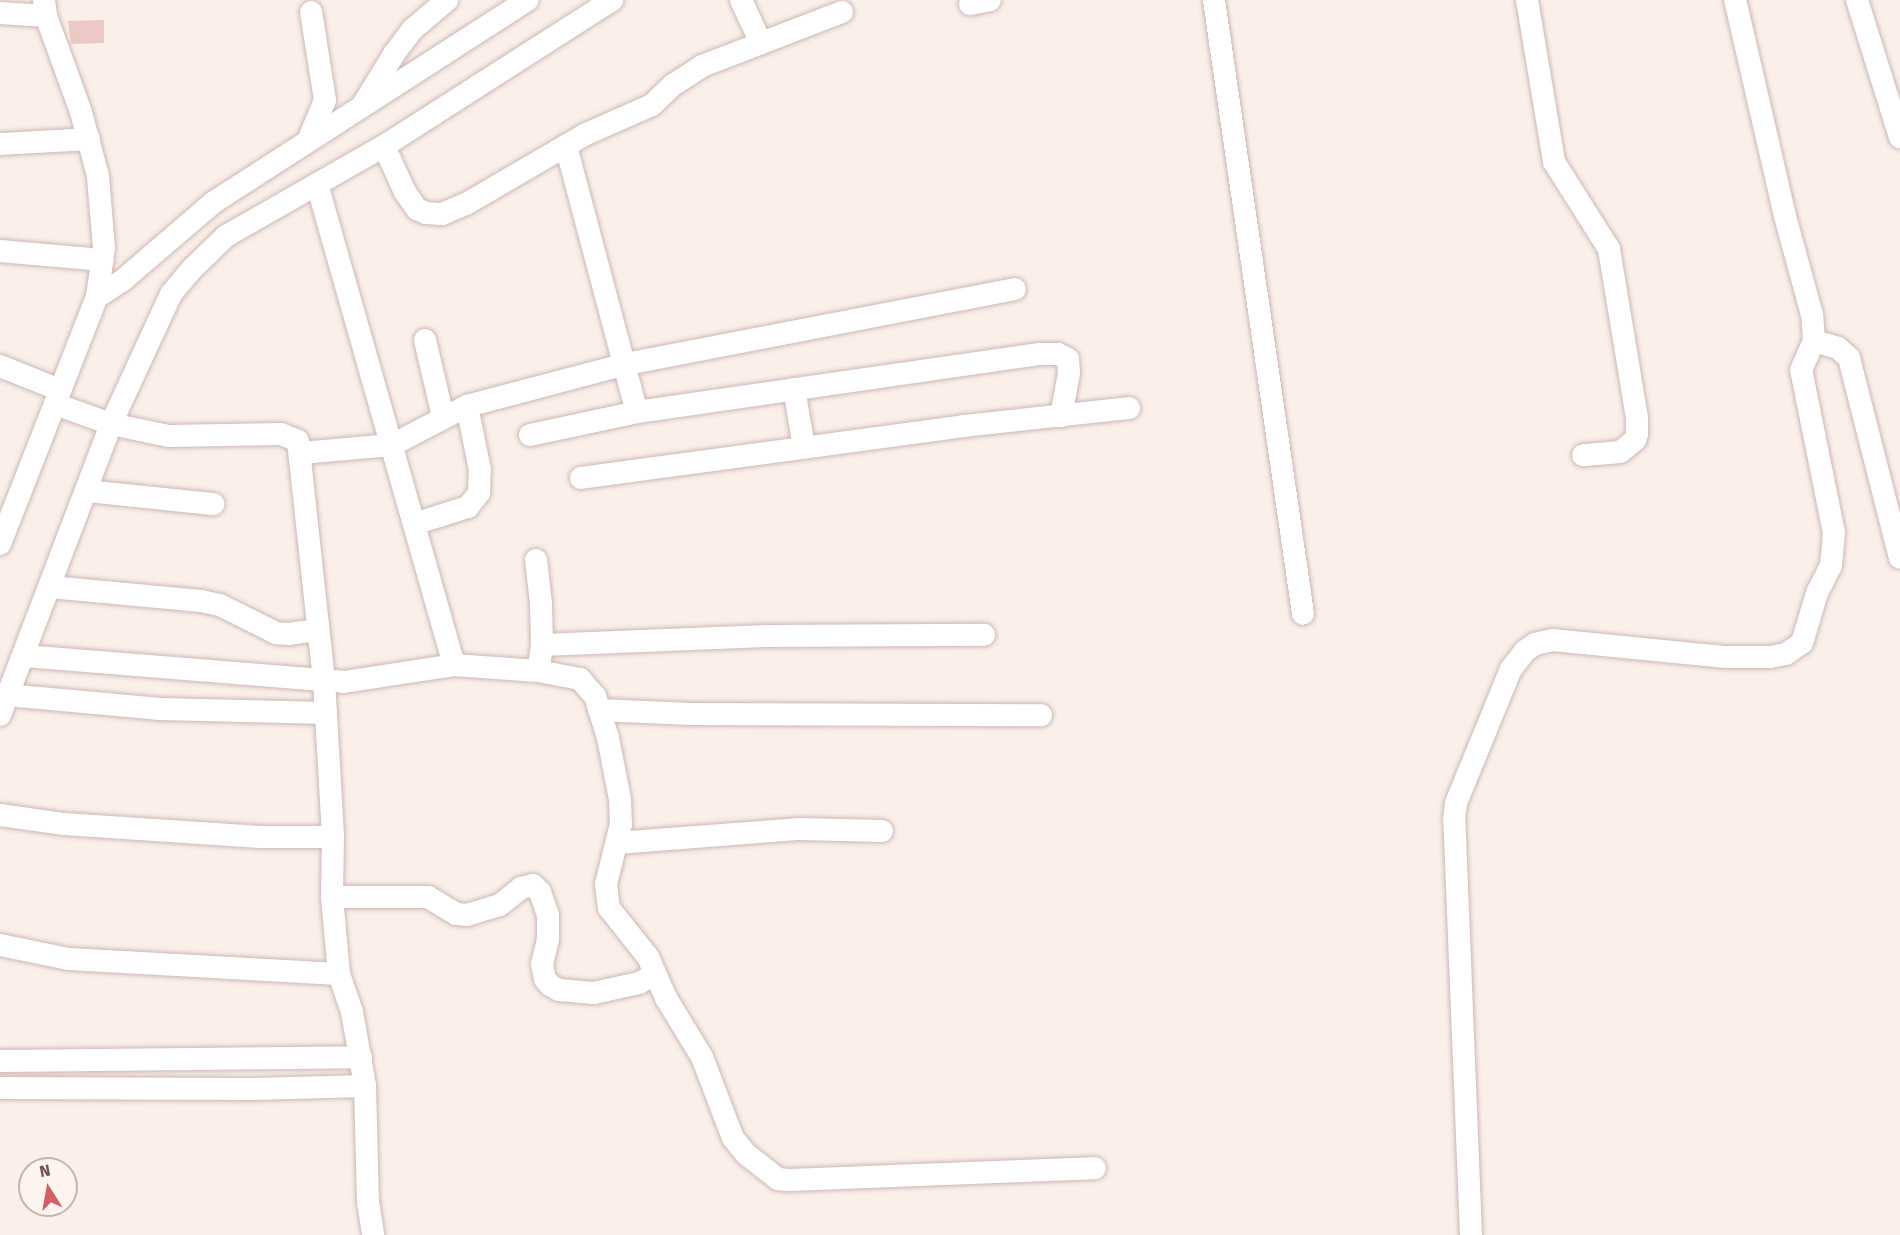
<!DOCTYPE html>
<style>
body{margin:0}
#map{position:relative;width:1900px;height:1235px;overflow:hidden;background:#faefe9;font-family:"Fira Sans",sans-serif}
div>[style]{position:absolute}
.building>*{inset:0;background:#ecc9c4}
.roads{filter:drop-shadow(0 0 2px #cdb7b4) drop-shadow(0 0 2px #cdb7b4)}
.minor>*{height:22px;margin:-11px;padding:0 11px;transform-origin:11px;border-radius:11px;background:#fff}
span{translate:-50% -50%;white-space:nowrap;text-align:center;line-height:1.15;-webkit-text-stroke:4.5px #fdf4ef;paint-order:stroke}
.north{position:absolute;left:18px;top:1157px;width:60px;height:60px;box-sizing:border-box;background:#fdf4ef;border:2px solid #c5b4af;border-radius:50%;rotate:349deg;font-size:16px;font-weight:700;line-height:24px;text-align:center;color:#715350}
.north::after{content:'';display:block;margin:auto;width:21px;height:27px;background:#d45e65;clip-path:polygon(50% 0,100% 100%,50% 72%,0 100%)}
</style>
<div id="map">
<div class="building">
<div style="clip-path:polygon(104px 20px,104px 43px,71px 44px,68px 21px)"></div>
</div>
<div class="roads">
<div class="minor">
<div style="left:741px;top:0;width:47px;rotate:65.1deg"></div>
<div style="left:1214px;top:0;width:620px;rotate:81.75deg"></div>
<div style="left:1527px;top:0;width:164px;rotate:80.5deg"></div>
<div style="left:1554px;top:162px;width:103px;rotate:57.7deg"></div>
<div style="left:1609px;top:249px;width:171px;rotate:80.6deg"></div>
<div style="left:1637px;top:418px;width:16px;rotate:90deg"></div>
<div style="left:1637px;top:434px;width:6px;rotate:108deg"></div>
<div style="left:1635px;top:440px;width:19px;rotate:141deg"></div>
<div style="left:1620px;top:452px;width:37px;rotate:175deg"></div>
<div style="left:1857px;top:0;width:144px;rotate:72.6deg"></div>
<div style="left:970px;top:4px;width:20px;rotate:-11deg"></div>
<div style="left:0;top:13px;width:46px;rotate:3.7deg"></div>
<div style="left:364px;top:103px;width:57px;rotate:-58.5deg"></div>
<div style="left:394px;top:54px;width:31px;rotate:-53deg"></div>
<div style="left:413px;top:29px;width:45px;rotate:-40.5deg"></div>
<div style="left:308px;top:141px;width:44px;rotate:-67.5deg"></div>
<div style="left:325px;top:100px;width:89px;rotate:-99deg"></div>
<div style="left:0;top:144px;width:89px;rotate:-3.2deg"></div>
<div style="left:384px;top:146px;width:51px;rotate:65.5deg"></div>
<div style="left:405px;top:192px;width:21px;rotate:55deg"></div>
<div style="left:417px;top:209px;width:10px;rotate:24deg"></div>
<div style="left:426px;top:213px;width:16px;rotate:4deg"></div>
<div style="left:442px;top:214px;width:26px;rotate:-23deg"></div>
<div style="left:466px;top:204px;width:137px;rotate:-30.3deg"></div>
<div style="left:584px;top:135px;width:74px;rotate:-23.8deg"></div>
<div style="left:652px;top:105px;width:29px;rotate:-44deg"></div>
<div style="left:673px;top:85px;width:35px;rotate:-33deg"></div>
<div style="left:702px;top:66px;width:150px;rotate:-21.1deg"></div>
<div style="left:566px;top:146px;width:275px;rotate:75.1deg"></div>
<div style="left:317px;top:184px;width:500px;rotate:74.1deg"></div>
<div style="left:0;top:251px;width:103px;rotate:5deg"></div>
<div style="left:97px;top:297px;width:31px;rotate:-33deg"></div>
<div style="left:123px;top:280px;width:120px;rotate:-40.6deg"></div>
<div style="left:214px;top:202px;width:373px;rotate:-32.8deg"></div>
<div style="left:425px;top:340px;width:79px;rotate:76.8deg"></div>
<div style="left:1814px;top:341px;width:25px;rotate:16deg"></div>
<div style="left:1838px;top:348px;width:15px;rotate:42deg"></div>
<div style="left:1849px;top:358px;width:206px;rotate:75.7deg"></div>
<div style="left:0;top:366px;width:65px;rotate:21.8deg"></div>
<div style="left:794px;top:389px;width:59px;rotate:80.2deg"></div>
<div style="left:55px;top:404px;width:59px;rotate:19.7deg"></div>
<div style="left:111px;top:424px;width:59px;rotate:11.7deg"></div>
<div style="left:169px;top:436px;width:112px;rotate:-1deg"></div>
<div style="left:281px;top:434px;width:18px;rotate:22deg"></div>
<div style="left:298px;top:441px;width:240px;rotate:83.8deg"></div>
<div style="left:324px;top:680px;width:157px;rotate:86.7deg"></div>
<div style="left:333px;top:837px;width:60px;rotate:91deg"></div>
<div style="left:332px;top:897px;width:77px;rotate:84.8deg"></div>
<div style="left:339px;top:974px;width:40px;rotate:71.1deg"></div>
<div style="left:352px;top:1012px;width:75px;rotate:80deg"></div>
<div style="left:365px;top:1086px;width:116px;rotate:88.5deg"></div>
<div style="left:368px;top:1202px;width:33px;rotate:81deg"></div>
<div style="left:530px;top:435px;width:109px;rotate:-12.1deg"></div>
<div style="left:637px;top:412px;width:407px;rotate:-8.2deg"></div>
<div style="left:1040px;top:354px;width:18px"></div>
<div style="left:1058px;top:354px;width:11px;rotate:27deg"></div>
<div style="left:1068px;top:359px;width:14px;rotate:86deg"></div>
<div style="left:1069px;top:373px;width:44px;rotate:100.5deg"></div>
<div style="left:301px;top:453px;width:91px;rotate:-5deg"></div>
<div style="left:392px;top:445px;width:85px;rotate:-27.5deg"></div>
<div style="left:467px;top:406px;width:164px;rotate:-14.8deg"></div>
<div style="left:626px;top:364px;width:396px;rotate:-10.9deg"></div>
<div style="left:581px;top:478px;width:387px;rotate:-7.7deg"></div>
<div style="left:964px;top:426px;width:166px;rotate:-6.2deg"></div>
<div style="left:87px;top:491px;width:127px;rotate:5.9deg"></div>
<div style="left:414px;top:524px;width:57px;rotate:-17.5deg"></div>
<div style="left:468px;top:507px;width:18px;rotate:-52deg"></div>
<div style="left:479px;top:493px;width:23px;rotate:-88deg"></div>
<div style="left:480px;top:470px;width:65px;rotate:-101.5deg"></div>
<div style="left:0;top:544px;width:265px;rotate:-68.6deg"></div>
<div style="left:97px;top:297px;width:49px;rotate:-81.9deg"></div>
<div style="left:104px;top:248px;width:72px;rotate:-94.8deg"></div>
<div style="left:98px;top:176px;width:66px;rotate:-104.9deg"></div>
<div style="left:81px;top:112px;width:102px;rotate:-110deg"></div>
<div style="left:46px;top:16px;width:16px;rotate:-97deg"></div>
<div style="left:536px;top:560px;width:43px;rotate:83.4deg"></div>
<div style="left:541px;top:603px;width:42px;rotate:88.6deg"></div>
<div style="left:542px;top:645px;width:15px;rotate:98deg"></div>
<div style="left:50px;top:587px;width:152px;rotate:5.3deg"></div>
<div style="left:201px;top:601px;width:19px;rotate:12deg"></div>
<div style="left:220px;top:605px;width:63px;rotate:26.6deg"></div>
<div style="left:276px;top:633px;width:12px;rotate:5deg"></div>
<div style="left:288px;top:634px;width:30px;rotate:-8deg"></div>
<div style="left:542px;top:645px;width:224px;rotate:-2.3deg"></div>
<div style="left:766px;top:636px;width:218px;rotate:-0.3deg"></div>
<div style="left:24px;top:656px;width:321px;rotate:4.6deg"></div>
<div style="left:344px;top:682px;width:111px;rotate:-8.8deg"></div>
<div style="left:454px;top:665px;width:84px;rotate:4.1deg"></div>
<div style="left:538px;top:671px;width:43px;rotate:10.8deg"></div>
<div style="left:580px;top:679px;width:23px;rotate:49deg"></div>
<div style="left:595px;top:696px;width:44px;rotate:72.8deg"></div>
<div style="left:608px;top:738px;width:62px;rotate:78.9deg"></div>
<div style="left:620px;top:799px;width:25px;rotate:88deg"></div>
<div style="left:621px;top:824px;width:62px;rotate:104deg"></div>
<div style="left:606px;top:884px;width:24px;rotate:83deg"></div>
<div style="left:609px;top:908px;width:63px;rotate:51.5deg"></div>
<div style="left:648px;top:957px;width:45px;rotate:66.3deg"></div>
<div style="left:666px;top:998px;width:69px;rotate:58.6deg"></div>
<div style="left:702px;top:1057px;width:87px;rotate:69.1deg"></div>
<div style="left:733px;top:1138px;width:21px;rotate:51deg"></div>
<div style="left:746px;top:1154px;width:41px;rotate:38deg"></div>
<div style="left:778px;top:1179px;width:10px;rotate:6deg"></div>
<div style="left:788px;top:1180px;width:307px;rotate:-2.2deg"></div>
<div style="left:7px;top:695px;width:154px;rotate:5.2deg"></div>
<div style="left:160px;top:709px;width:166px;rotate:1.4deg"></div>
<div style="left:599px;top:710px;width:92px;rotate:2.5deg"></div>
<div style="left:691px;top:714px;width:350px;rotate:0.2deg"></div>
<div style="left:0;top:715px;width:311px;rotate:-69.1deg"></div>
<div style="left:111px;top:424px;width:143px;rotate:-65.2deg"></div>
<div style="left:171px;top:294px;width:31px;rotate:-50deg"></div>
<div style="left:191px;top:270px;width:49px;rotate:-44.2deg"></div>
<div style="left:226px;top:236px;width:182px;rotate:-29.7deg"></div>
<div style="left:384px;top:146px;width:271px;rotate:-32.6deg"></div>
<div style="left:0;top:815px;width:65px;rotate:8deg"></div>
<div style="left:64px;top:824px;width:197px;rotate:3.8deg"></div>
<div style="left:261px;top:837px;width:72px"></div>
<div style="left:617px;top:843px;width:184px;rotate:-4.4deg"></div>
<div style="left:800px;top:829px;width:82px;rotate:1.4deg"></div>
<div style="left:332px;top:897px;width:96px"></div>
<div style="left:428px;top:897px;width:33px;rotate:31deg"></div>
<div style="left:456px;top:914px;width:11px;rotate:5deg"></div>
<div style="left:467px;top:915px;width:34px;rotate:-17deg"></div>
<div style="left:500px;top:905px;width:27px;rotate:-39deg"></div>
<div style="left:521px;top:888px;width:12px;rotate:-14deg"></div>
<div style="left:533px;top:885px;width:10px;rotate:45deg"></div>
<div style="left:540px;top:892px;width:24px;rotate:71deg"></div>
<div style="left:548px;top:915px;width:24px;rotate:90deg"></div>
<div style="left:548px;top:939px;width:26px;rotate:103deg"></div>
<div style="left:542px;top:964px;width:15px;rotate:79deg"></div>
<div style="left:545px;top:979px;width:8px;rotate:50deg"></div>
<div style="left:550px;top:985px;width:10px;rotate:29deg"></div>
<div style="left:559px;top:990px;width:35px;rotate:5deg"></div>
<div style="left:594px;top:993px;width:46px;rotate:-12.5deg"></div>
<div style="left:639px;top:983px;width:18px;rotate:-29deg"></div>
<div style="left:0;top:945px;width:70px;rotate:11.5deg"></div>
<div style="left:69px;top:959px;width:270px;rotate:3.2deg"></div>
<div style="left:0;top:1061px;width:361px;rotate:-0.6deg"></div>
<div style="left:0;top:1088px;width:253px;rotate:0.2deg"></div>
<div style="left:253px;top:1089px;width:112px;rotate:-1.5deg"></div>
<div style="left:1471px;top:1235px;width:416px;rotate:-92.3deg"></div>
<div style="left:1454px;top:819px;width:16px;rotate:-83deg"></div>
<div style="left:1456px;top:803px;width:145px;rotate:-67.7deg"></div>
<div style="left:1511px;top:669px;width:23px;rotate:-52deg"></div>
<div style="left:1525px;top:651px;width:12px;rotate:-35deg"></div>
<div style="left:1535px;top:644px;width:17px;rotate:-13deg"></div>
<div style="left:1552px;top:640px;width:175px;rotate:5.6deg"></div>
<div style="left:1726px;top:657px;width:44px"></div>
<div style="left:1770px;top:657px;width:16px;rotate:-11deg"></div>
<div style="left:1786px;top:654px;width:19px;rotate:-35deg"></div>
<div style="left:1802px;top:643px;width:52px;rotate:-73.3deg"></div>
<div style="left:1817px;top:593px;width:30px;rotate:-63deg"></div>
<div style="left:1831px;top:566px;width:33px;rotate:-85deg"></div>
<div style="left:1834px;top:533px;width:166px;rotate:-101.4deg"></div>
<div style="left:1801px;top:370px;width:32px;rotate:-66deg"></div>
<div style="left:1814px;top:341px;width:26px;rotate:-94deg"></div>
<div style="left:1812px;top:315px;width:103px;rotate:-105.3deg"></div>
<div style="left:1785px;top:216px;width:222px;rotate:-103deg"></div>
</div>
</div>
<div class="north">N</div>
</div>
